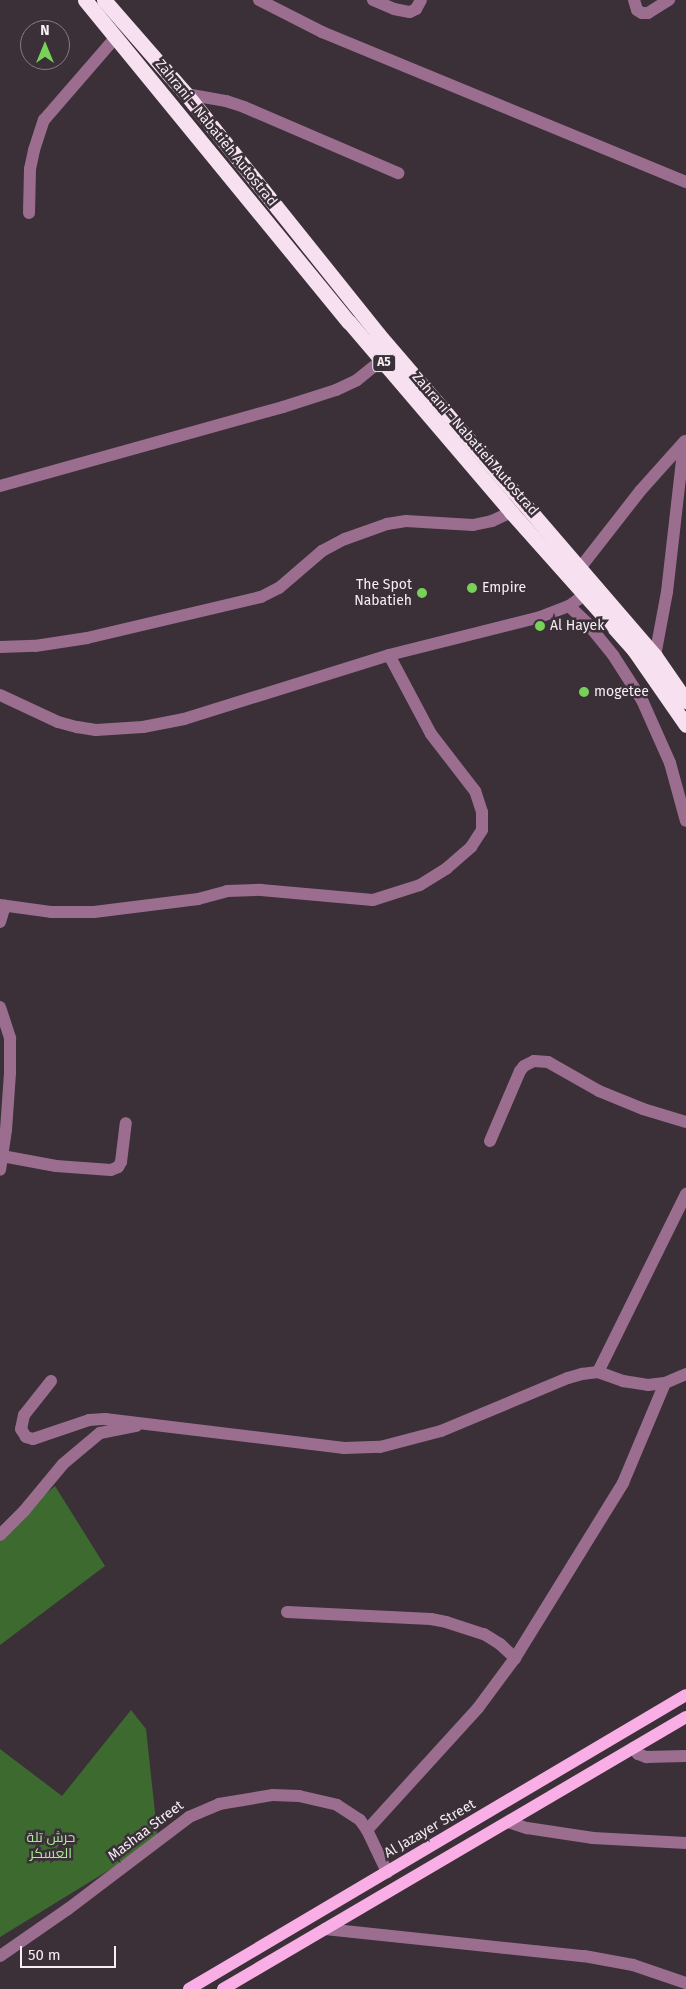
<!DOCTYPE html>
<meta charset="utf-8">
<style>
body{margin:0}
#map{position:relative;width:686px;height:1989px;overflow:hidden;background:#3b2f38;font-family:"Fira Sans",Cairo,sans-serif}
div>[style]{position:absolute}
.forest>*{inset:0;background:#3d6a2f}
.minor>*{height:12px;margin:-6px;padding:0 6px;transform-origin:6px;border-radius:6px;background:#9b6e90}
.major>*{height:12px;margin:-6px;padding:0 6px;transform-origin:6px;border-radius:6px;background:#f9afe6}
.highway>*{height:15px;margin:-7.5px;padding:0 7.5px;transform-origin:7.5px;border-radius:7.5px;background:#f7e1f1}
.dots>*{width:14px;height:14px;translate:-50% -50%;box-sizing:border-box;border:2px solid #3b2f38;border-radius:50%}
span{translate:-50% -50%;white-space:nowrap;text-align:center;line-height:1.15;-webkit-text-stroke:5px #3b2f38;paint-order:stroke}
.shield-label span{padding:1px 4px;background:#3b2f38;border:1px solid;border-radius:4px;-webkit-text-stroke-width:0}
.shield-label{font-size:12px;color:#f6eef4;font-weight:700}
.street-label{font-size:14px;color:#f6eef4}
.poi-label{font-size:14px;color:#f6eef4}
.right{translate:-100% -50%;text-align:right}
.left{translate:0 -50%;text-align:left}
.park-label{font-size:14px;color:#aaec96}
.north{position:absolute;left:20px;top:20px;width:50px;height:50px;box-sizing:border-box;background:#3b2f38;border:1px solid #867b83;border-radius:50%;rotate:0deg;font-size:14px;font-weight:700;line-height:20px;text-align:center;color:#f6eef4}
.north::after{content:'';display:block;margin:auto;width:18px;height:22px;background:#77d259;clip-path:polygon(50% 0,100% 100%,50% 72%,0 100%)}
.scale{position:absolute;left:20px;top:1946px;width:96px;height:22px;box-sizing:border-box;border:2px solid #f6eef4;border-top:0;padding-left:6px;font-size:15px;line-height:18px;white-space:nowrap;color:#f6eef4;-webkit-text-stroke:4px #3b2f38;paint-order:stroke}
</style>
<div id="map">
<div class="forest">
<div style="clip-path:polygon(55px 1486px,105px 1566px,0 1645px,0 1537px,15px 1519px)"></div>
<div style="clip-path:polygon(131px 1710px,146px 1729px,158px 1840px,0 1937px,0 1749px,62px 1796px)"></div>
</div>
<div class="minor">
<div style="left:259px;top:0;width:71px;rotate:26.9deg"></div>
<div style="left:322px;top:32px;width:394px;rotate:22.4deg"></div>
<div style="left:373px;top:0;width:23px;rotate:23deg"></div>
<div style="left:394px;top:9px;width:16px;rotate:11deg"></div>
<div style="left:410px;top:12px;width:7px;rotate:-27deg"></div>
<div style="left:416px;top:9px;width:10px;rotate:-61deg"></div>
<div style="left:634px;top:0;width:10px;rotate:73deg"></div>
<div style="left:637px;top:10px;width:6px;rotate:31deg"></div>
<div style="left:642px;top:13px;width:6px"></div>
<div style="left:648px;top:13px;width:25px;rotate:-32deg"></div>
<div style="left:186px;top:94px;width:41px;rotate:9.9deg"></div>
<div style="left:226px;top:101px;width:19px;rotate:18deg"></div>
<div style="left:244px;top:107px;width:168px;rotate:23.2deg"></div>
<div style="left:29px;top:213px;width:44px;rotate:-88.7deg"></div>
<div style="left:30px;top:169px;width:19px;rotate:-78deg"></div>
<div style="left:34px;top:150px;width:32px;rotate:-72deg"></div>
<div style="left:44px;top:120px;width:110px;rotate:-49.1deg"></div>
<div style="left:0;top:486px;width:294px;rotate:-15.6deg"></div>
<div style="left:283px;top:407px;width:56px;rotate:-17.8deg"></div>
<div style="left:336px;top:390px;width:23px;rotate:-25deg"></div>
<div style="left:357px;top:380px;width:32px;rotate:-39deg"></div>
<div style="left:580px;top:568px;width:99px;rotate:-52deg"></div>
<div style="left:641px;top:490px;width:66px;rotate:-48.1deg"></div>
<div style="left:569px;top:606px;width:25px;rotate:43deg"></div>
<div style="left:587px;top:623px;width:41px;rotate:50.9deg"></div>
<div style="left:613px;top:655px;width:54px;rotate:57.2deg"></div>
<div style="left:642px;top:700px;width:69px;rotate:66deg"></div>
<div style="left:670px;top:763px;width:60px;rotate:74.6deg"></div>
<div style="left:0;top:647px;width:35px;rotate:-2deg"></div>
<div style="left:35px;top:646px;width:53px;rotate:-8.7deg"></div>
<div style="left:87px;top:638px;width:179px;rotate:-13.3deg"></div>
<div style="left:261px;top:597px;width:20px;rotate:-27deg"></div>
<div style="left:279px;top:588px;width:57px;rotate:-40.7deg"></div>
<div style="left:322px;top:551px;width:26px;rotate:-28deg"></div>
<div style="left:345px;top:539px;width:45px;rotate:-19.7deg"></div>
<div style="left:387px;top:524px;width:19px;rotate:-9deg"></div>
<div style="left:406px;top:521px;width:67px;rotate:3.4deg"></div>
<div style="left:473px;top:525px;width:19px;rotate:-12deg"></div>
<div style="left:492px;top:521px;width:21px;rotate:-25deg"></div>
<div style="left:655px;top:656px;width:65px;rotate:-79.4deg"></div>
<div style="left:667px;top:592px;width:150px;rotate:-83.5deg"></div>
<div style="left:0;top:695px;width:64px;rotate:25deg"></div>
<div style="left:58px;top:722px;width:20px;rotate:15deg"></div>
<div style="left:77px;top:727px;width:19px;rotate:9deg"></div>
<div style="left:96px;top:730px;width:47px;rotate:-3.7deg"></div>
<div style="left:143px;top:727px;width:42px;rotate:-11deg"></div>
<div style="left:184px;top:719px;width:215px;rotate:-17.3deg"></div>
<div style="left:389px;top:655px;width:156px;rotate:-14.1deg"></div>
<div style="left:540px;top:617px;width:31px;rotate:-21deg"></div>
<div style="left:569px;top:606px;width:19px;rotate:-36deg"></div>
<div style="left:0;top:905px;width:51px;rotate:7.8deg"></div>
<div style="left:51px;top:912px;width:43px"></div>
<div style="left:94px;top:912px;width:105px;rotate:-7.1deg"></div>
<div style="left:198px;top:899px;width:30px;rotate:-15deg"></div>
<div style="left:227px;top:891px;width:34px;rotate:-2deg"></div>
<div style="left:261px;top:890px;width:112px;rotate:5.1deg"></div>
<div style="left:373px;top:900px;width:49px;rotate:-17.7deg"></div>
<div style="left:420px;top:885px;width:32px;rotate:-32deg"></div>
<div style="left:447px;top:868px;width:32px;rotate:-41deg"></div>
<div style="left:471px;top:847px;width:20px;rotate:-57deg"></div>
<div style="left:482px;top:830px;width:18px;rotate:-90deg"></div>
<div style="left:482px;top:812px;width:22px;rotate:-108deg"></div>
<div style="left:475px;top:791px;width:72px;rotate:-127.7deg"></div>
<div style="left:431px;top:734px;width:89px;rotate:-118deg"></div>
<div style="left:0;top:922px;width:17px;rotate:-73deg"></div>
<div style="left:0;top:1007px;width:33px;rotate:72deg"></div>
<div style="left:10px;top:1038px;width:35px;rotate:90deg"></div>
<div style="left:10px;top:1073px;width:57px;rotate:94deg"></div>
<div style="left:6px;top:1130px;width:40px;rotate:98.5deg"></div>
<div style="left:490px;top:1141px;width:76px;rotate:-66.8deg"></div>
<div style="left:520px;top:1071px;width:6px;rotate:-51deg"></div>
<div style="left:524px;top:1066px;width:11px;rotate:-27deg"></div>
<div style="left:534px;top:1061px;width:14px;rotate:4deg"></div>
<div style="left:548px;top:1062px;width:59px;rotate:29.6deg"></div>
<div style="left:599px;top:1091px;width:48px;rotate:22.2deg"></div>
<div style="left:643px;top:1109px;width:45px;rotate:16.8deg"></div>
<div style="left:2px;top:1156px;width:55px;rotate:10.5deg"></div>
<div style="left:56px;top:1166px;width:55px;rotate:4.2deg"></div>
<div style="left:111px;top:1170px;width:8px;rotate:-23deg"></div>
<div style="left:118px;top:1167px;width:6px;rotate:-59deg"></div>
<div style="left:121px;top:1162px;width:39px;rotate:-83deg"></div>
<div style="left:598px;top:1372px;width:199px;rotate:-63.7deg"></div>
<div style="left:51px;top:1381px;width:43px;rotate:128.5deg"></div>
<div style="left:24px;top:1415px;width:14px;rotate:102deg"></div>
<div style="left:21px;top:1429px;width:9px;rotate:58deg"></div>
<div style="left:26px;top:1437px;width:7px;rotate:16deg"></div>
<div style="left:33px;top:1439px;width:59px;rotate:-18.7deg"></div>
<div style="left:89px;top:1420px;width:16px;rotate:-4deg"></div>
<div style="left:105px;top:1419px;width:241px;rotate:6.9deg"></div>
<div style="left:344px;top:1448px;width:36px;rotate:-2deg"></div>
<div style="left:380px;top:1447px;width:63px;rotate:-14.7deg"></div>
<div style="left:441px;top:1431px;width:138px;rotate:-22.7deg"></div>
<div style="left:568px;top:1378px;width:15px;rotate:-16deg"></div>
<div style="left:582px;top:1374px;width:16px;rotate:-7deg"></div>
<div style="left:598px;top:1372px;width:27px;rotate:20deg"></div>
<div style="left:623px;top:1381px;width:25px;rotate:9deg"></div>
<div style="left:648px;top:1385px;width:17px;rotate:-7deg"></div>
<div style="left:665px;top:1383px;width:23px;rotate:-23deg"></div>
<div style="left:0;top:1535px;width:34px;rotate:-45deg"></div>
<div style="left:24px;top:1511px;width:61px;rotate:-50.3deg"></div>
<div style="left:63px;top:1464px;width:48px;rotate:-40deg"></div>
<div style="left:100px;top:1433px;width:37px;rotate:-11deg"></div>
<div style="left:287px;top:1612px;width:144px;rotate:2.8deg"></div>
<div style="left:431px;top:1619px;width:15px;rotate:11deg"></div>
<div style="left:446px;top:1622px;width:40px;rotate:18deg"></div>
<div style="left:484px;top:1634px;width:19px;rotate:32deg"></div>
<div style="left:500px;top:1644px;width:21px;rotate:43deg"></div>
<div style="left:633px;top:1748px;width:8px;rotate:50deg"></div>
<div style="left:638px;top:1754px;width:9px;rotate:21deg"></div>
<div style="left:646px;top:1757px;width:40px;rotate:-1.4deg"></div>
<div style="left:508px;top:1822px;width:20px;rotate:18deg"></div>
<div style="left:527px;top:1828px;width:67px;rotate:8.6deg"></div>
<div style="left:593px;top:1838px;width:93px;rotate:3.1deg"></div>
<div style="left:367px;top:1830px;width:165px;rotate:-47.7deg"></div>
<div style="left:478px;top:1708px;width:62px;rotate:-53.5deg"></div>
<div style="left:515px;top:1658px;width:206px;rotate:-58.3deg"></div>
<div style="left:623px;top:1483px;width:108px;rotate:-67.2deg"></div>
<div style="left:325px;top:1929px;width:260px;rotate:6deg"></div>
<div style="left:584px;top:1956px;width:50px;rotate:10.4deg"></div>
<div style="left:633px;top:1965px;width:56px;rotate:18.8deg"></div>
<div style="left:0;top:1956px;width:83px;rotate:-34.7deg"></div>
<div style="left:68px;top:1909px;width:152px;rotate:-37.2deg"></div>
<div style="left:189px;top:1817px;width:33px;rotate:-23deg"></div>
<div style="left:219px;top:1804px;width:55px;rotate:-9.5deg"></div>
<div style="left:273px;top:1795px;width:26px;rotate:2deg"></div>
<div style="left:299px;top:1796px;width:39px;rotate:13deg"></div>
<div style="left:337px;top:1805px;width:27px;rotate:33deg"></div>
<div style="left:360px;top:1820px;width:12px;rotate:55deg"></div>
<div style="left:367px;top:1830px;width:47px;rotate:64.5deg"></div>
</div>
<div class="major">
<div style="left:189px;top:1989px;width:577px;rotate:-30.61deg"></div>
<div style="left:223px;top:1989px;width:537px;rotate:-30.43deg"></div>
</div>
<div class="highway">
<div style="left:85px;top:0;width:416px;rotate:50.7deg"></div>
<div style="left:349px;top:322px;width:250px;rotate:49.5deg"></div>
<div style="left:511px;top:512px;width:185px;rotate:48.3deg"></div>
<div style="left:634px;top:650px;width:91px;rotate:55.3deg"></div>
<div style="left:104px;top:0;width:125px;rotate:48.9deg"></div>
<div style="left:186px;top:94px;width:307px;rotate:51.3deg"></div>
<div style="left:378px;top:334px;width:425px;rotate:49.3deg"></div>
<div style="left:655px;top:656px;width:55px;rotate:55.4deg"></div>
</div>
<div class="dots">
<div style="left:472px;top:588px;background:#77d259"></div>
<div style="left:422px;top:593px;background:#77d259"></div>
<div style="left:540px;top:626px;background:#77d259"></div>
<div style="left:584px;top:692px;background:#77d259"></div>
</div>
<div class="shield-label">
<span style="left:384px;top:363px">A5</span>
</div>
<div class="street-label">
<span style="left:216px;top:133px;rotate:51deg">Zahrani - Nabatieh Autostrad</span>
<span style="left:475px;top:444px;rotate:49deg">Zahrani - Nabatieh Autostrad</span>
<span style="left:430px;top:1829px;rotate:-30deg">Al Jazayer Street</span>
<span style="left:146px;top:1831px;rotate:-37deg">Mashaa Street</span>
</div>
<div class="poi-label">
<span class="right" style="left:412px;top:593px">The Spot<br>Nabatieh</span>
<span class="left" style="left:482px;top:588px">Empire</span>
<span class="left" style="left:550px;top:626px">Al Hayek</span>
<span class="left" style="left:594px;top:692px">mogetee</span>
</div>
<div class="park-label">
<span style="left:51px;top:1846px">حرش تلة<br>العسكر</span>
</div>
<div class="north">N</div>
<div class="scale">50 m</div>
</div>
